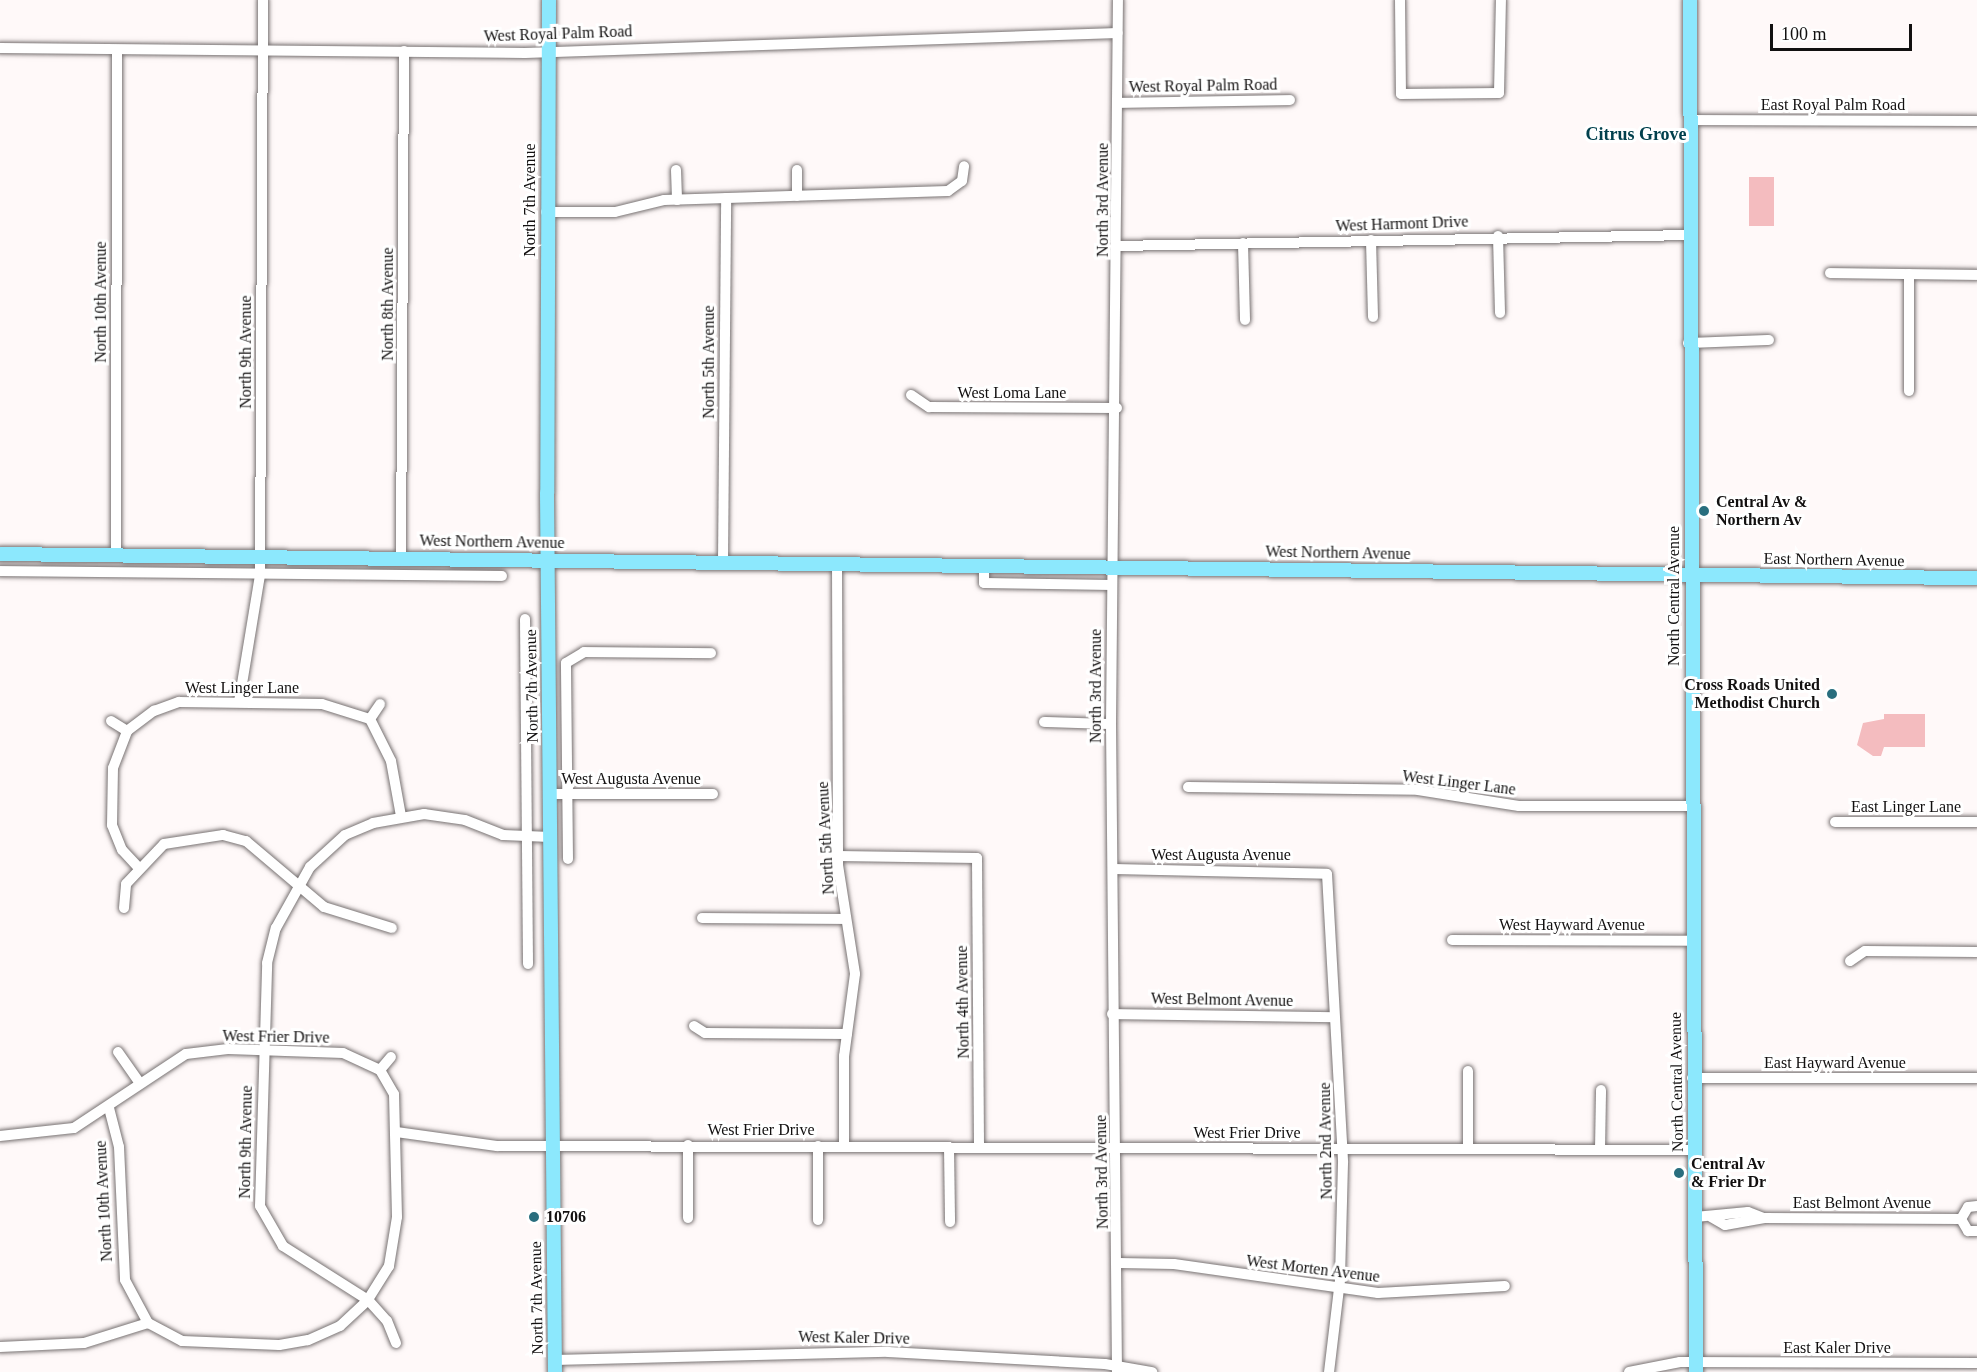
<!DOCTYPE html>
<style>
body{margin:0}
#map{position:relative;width:1977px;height:1372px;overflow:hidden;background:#fff9f9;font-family:"Times New Roman",serif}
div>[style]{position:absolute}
.green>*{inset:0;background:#f4bcbf}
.roads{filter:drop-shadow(0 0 2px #787272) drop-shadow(0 0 2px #787272)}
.minor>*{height:10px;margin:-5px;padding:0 5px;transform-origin:5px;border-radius:5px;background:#fff}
.major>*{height:14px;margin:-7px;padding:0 7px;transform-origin:7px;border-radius:7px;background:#8ce8fd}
.dots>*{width:16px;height:16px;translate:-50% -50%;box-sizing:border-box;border:3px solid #fff;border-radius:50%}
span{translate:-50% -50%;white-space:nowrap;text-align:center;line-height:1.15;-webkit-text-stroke:6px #fff;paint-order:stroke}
.street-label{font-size:16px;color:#121010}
.poi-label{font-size:16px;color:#121010;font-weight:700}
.left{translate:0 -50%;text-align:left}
.right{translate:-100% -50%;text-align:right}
.neighbourhood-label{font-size:18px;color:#02404d;font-weight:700}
.scale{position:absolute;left:1770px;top:24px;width:142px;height:27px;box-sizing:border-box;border:3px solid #121010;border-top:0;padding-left:8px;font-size:18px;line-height:21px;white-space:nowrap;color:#121010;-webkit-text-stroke:4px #fff;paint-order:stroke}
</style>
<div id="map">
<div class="green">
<div style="clip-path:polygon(1749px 177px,1774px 177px,1774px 226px,1749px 226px)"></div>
<div style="clip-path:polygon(1884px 714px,1925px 714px,1925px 747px,1884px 747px,1881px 756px,1873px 756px,1857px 745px,1863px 723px,1884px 719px)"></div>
</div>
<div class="roads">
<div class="minor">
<div style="left:1400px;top:0;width:94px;rotate:89.4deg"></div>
<div style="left:1401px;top:94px;width:98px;rotate:-0.6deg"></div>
<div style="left:1499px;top:93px;width:93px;rotate:-88.8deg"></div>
<div style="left:0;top:48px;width:525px;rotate:0.55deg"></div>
<div style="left:525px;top:53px;width:593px;rotate:-1.93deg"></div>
<div style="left:1118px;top:103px;width:172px;rotate:-1deg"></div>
<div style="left:1689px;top:120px;width:288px;rotate:0.2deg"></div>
<div style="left:676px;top:170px;width:30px;rotate:88deg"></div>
<div style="left:797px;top:170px;width:26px;rotate:90deg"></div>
<div style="left:546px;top:212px;width:69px"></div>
<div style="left:615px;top:212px;width:50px;rotate:-13.8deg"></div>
<div style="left:664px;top:200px;width:284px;rotate:-1.8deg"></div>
<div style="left:948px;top:191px;width:17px;rotate:-36deg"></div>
<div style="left:962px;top:181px;width:15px;rotate:-82deg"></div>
<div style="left:1498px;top:236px;width:77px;rotate:88.5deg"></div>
<div style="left:1371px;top:240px;width:77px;rotate:88.5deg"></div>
<div style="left:1243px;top:243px;width:77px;rotate:88.5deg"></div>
<div style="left:1117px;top:246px;width:571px;rotate:-1.1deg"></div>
<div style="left:1830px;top:273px;width:147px;rotate:0.8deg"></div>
<div style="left:1688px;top:343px;width:81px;rotate:-2.1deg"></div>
<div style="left:1909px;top:391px;width:117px;rotate:-90deg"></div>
<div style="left:911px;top:395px;width:22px;rotate:34deg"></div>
<div style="left:929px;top:407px;width:188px;rotate:0.3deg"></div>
<div style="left:116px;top:555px;width:505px;rotate:-89.89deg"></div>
<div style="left:401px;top:558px;width:507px;rotate:-89.66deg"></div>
<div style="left:723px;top:562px;width:364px;rotate:-89.5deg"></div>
<div style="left:837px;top:563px;width:302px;rotate:89.8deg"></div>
<div style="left:838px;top:865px;width:110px;rotate:81.1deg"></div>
<div style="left:855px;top:974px;width:83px;rotate:97.6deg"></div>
<div style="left:844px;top:1056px;width:90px;rotate:90deg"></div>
<div style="left:984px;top:565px;width:18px;rotate:90deg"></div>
<div style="left:984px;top:583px;width:128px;rotate:0.9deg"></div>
<div style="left:0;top:571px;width:502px;rotate:0.57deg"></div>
<div style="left:525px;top:619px;width:345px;rotate:89.5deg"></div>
<div style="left:239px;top:702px;width:129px;rotate:-80.6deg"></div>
<div style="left:260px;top:575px;width:575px;rotate:-89.7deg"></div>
<div style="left:370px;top:719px;width:18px;rotate:-56deg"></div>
<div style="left:111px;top:721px;width:19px;rotate:32deg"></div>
<div style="left:1044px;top:722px;width:67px;rotate:1.7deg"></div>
<div style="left:1188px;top:787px;width:230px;rotate:0.7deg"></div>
<div style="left:1418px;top:790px;width:102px;rotate:9deg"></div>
<div style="left:1519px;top:806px;width:172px"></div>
<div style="left:549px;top:794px;width:164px"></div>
<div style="left:1835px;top:822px;width:142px"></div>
<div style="left:838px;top:856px;width:139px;rotate:0.8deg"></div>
<div style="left:977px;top:858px;width:289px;rotate:89.6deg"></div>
<div style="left:568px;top:859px;width:196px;rotate:-90.6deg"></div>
<div style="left:566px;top:663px;width:21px;rotate:-31deg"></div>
<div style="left:584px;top:652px;width:127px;rotate:0.5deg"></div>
<div style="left:138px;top:867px;width:23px;rotate:-133deg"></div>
<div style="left:122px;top:850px;width:27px;rotate:-112deg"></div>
<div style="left:112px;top:825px;width:57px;rotate:-89deg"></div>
<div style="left:113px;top:768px;width:40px;rotate:-69deg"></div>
<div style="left:127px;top:731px;width:34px;rotate:-37deg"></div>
<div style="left:154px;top:711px;width:27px;rotate:-20deg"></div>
<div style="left:179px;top:702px;width:143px;rotate:0.8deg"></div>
<div style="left:322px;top:704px;width:50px;rotate:17.4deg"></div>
<div style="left:370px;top:719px;width:47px;rotate:63.4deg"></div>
<div style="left:391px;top:761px;width:56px;rotate:79.7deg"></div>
<div style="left:1114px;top:869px;width:213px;rotate:1.3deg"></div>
<div style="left:1327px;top:874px;width:289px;rotate:86.8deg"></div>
<div style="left:1343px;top:1163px;width:117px;rotate:91.5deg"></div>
<div style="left:1340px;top:1280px;width:93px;rotate:96.8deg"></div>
<div style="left:124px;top:908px;width:24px;rotate:-85deg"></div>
<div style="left:126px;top:884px;width:55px;rotate:-46.5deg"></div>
<div style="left:164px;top:844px;width:60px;rotate:-8.7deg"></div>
<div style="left:223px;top:835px;width:24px;rotate:15deg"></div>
<div style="left:246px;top:841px;width:102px;rotate:40.2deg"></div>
<div style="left:324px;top:907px;width:71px;rotate:17.2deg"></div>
<div style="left:702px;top:918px;width:144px;rotate:0.4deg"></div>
<div style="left:1452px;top:940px;width:240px;rotate:0.2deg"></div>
<div style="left:1850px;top:961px;width:18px;rotate:-34deg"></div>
<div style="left:1865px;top:951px;width:112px;rotate:0.5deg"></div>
<div style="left:1112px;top:1014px;width:219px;rotate:0.8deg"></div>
<div style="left:694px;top:1026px;width:13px;rotate:32deg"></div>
<div style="left:705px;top:1033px;width:142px;rotate:0.4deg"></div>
<div style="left:118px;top:1052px;width:35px;rotate:55deg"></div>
<div style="left:380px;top:1070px;width:17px;rotate:-50deg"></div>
<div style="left:1692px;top:1078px;width:285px"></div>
<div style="left:109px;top:1108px;width:40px;rotate:75.6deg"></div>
<div style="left:119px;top:1147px;width:133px;rotate:87.4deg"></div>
<div style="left:125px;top:1280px;width:49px;rotate:61.9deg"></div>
<div style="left:396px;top:1132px;width:102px;rotate:7.9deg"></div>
<div style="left:497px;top:1146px;width:1197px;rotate:0.19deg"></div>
<div style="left:0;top:1136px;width:74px;rotate:-6.2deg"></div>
<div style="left:74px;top:1128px;width:134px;rotate:-33.5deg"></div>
<div style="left:186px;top:1054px;width:42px;rotate:-6.8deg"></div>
<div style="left:228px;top:1049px;width:115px;rotate:2deg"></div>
<div style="left:343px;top:1053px;width:41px;rotate:24.7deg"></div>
<div style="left:380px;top:1070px;width:28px;rotate:60deg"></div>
<div style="left:394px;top:1094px;width:123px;rotate:88.6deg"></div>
<div style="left:397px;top:1217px;width:50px;rotate:99.3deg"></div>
<div style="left:389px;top:1266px;width:40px;rotate:122deg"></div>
<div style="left:368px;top:1300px;width:38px;rotate:137deg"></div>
<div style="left:340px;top:1326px;width:35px;rotate:156deg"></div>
<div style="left:308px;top:1340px;width:29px;rotate:170deg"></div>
<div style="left:279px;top:1345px;width:97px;rotate:-177.6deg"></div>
<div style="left:182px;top:1341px;width:38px;rotate:-152deg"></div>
<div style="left:148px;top:1323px;width:67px;rotate:162.6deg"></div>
<div style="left:84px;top:1343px;width:84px;rotate:177.3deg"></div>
<div style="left:688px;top:1145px;width:73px;rotate:90deg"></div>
<div style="left:949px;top:1147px;width:75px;rotate:89.2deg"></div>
<div style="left:1468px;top:1149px;width:78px;rotate:-90deg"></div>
<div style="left:1600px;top:1150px;width:60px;rotate:-89deg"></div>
<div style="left:1977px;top:1206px;width:9px;rotate:174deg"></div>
<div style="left:1968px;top:1207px;width:14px;rotate:120deg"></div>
<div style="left:1961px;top:1219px;width:14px;rotate:60deg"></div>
<div style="left:1968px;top:1231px;width:9px"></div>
<div style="left:1695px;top:1217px;width:53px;rotate:-5.4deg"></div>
<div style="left:1748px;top:1212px;width:17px;rotate:21deg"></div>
<div style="left:1711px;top:1217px;width:16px;rotate:30deg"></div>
<div style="left:1725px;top:1225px;width:40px;rotate:-10deg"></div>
<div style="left:1764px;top:1218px;width:197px;rotate:0.3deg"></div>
<div style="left:818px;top:1220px;width:74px;rotate:-90deg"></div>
<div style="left:1119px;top:1263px;width:55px;rotate:1deg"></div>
<div style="left:1174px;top:1264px;width:206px;rotate:8.1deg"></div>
<div style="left:1378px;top:1293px;width:127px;rotate:-3.2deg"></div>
<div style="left:396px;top:1343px;width:24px;rotate:-112deg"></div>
<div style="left:387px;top:1321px;width:28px;rotate:-132deg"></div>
<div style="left:368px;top:1300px;width:101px;rotate:-147.6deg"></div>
<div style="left:283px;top:1246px;width:46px;rotate:-119.9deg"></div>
<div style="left:260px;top:1206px;width:243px;rotate:-88.3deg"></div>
<div style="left:267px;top:963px;width:36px;rotate:-76deg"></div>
<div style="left:276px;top:928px;width:70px;rotate:-60.9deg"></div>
<div style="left:310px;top:867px;width:47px;rotate:-42.4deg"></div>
<div style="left:345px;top:835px;width:30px;rotate:-23deg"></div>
<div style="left:373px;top:823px;width:52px;rotate:-10deg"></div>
<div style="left:424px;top:814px;width:41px;rotate:8.3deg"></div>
<div style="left:465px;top:820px;width:41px;rotate:21.5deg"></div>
<div style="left:503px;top:835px;width:47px;rotate:2.4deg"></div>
<div style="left:554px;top:1360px;width:334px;rotate:-1.4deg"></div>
<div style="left:888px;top:1352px;width:217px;rotate:3.2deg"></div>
<div style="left:1105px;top:1364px;width:48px;rotate:9.7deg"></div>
<div style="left:1117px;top:1372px;width:648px;rotate:-90.53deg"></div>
<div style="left:1111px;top:724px;width:724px;rotate:-89.45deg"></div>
<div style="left:1629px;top:1372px;width:52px;rotate:-11.1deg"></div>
<div style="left:1680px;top:1362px;width:297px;rotate:0.2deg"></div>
</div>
<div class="major">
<div style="left:549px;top:0;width:493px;rotate:90.2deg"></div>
<div style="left:547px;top:493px;width:879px;rotate:89.48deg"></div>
<div style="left:1690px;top:0;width:1372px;rotate:89.75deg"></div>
<div style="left:0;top:554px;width:1977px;rotate:0.7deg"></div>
</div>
</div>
<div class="dots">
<div style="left:1704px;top:511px;background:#296e7e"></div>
<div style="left:1832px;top:694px;background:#296e7e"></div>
<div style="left:1679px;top:1173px;background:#296e7e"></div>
<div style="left:534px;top:1217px;background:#296e7e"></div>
</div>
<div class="street-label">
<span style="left:558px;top:34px;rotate:-2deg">West Royal Palm Road</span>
<span style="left:1203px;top:86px;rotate:-1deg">West Royal Palm Road</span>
<span style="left:1833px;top:105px">East Royal Palm Road</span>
<span style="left:530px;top:200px;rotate:-90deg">North 7th Avenue</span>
<span style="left:1103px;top:200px;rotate:-90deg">North 3rd Avenue</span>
<span style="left:1402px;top:224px;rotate:-2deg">West Harmont Drive</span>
<span style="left:101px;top:302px;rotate:-90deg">North 10th Avenue</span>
<span style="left:388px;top:304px;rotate:-90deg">North 8th Avenue</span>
<span style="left:246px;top:352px;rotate:-90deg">North 9th Avenue</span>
<span style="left:709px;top:362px;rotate:-90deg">North 5th Avenue</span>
<span style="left:1012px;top:393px">West Loma Lane</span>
<span style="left:492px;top:542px;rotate:1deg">West Northern Avenue</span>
<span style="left:1338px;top:553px;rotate:1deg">West Northern Avenue</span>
<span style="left:1834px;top:560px;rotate:1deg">East Northern Avenue</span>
<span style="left:1674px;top:596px;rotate:-90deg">North Central Avenue</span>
<span style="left:532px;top:686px;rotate:-91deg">North 7th Avenue</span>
<span style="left:1096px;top:686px;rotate:-90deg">North 3rd Avenue</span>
<span style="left:242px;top:688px">West Linger Lane</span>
<span style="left:631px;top:779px">West Augusta Avenue</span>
<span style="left:1459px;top:783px;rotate:7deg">West Linger Lane</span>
<span style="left:1906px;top:807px">East Linger Lane</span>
<span style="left:826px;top:838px;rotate:-93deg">North 5th Avenue</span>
<span style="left:1221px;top:855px">West Augusta Avenue</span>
<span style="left:1572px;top:925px">West Hayward Avenue</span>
<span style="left:1222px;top:1000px;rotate:1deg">West Belmont Avenue</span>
<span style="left:963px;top:1002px;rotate:-91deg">North 4th Avenue</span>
<span style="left:276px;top:1037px;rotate:1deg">West Frier Drive</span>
<span style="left:1835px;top:1063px">East Hayward Avenue</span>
<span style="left:1677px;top:1082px;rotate:-91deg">North Central Avenue</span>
<span style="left:761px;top:1130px">West Frier Drive</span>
<span style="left:1247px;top:1133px">West Frier Drive</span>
<span style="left:1326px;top:1141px;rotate:-91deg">North 2nd Avenue</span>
<span style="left:246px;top:1142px;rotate:-89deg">North 9th Avenue</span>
<span style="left:1102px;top:1172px;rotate:-91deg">North 3rd Avenue</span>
<span style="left:104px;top:1201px;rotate:-93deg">North 10th Avenue</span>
<span style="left:1862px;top:1203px">East Belmont Avenue</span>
<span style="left:1313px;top:1269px;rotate:7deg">West Morten Avenue</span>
<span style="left:537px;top:1298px;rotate:-91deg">North 7th Avenue</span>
<span style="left:854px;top:1338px;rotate:1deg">West Kaler Drive</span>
<span style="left:1837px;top:1348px">East Kaler Drive</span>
</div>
<div class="poi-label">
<span class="left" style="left:1716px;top:511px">Central Av &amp;<br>Northern Av</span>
<span class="right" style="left:1820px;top:694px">Cross Roads United<br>Methodist Church</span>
<span class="left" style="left:1691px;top:1173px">Central Av<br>&amp; Frier Dr</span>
<span class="left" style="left:546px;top:1217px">10706</span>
</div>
<div class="neighbourhood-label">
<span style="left:1636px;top:134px">Citrus Grove</span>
</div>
<div class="scale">100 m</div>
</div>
